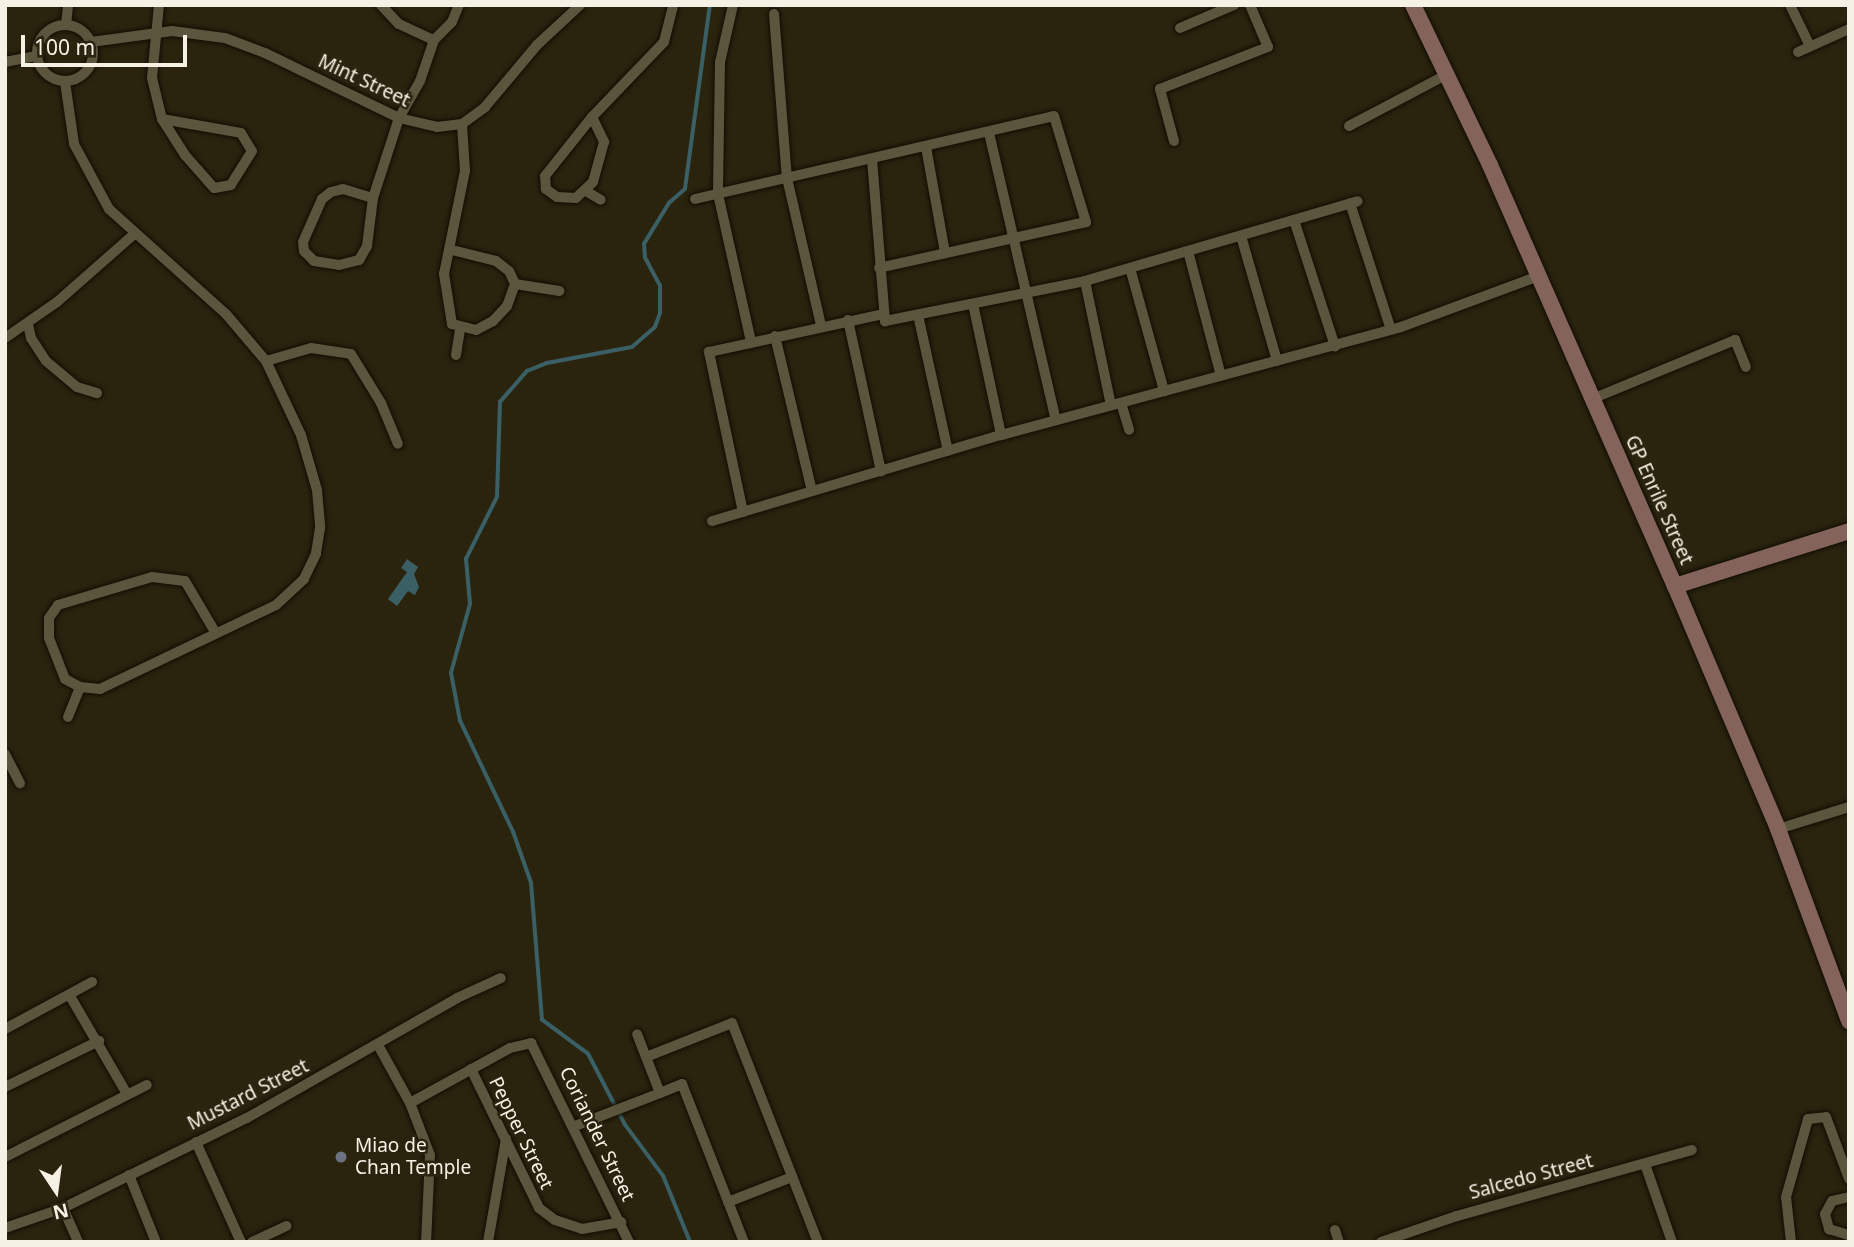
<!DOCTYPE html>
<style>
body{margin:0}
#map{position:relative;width:1854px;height:1247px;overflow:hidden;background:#2a240f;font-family:"Noto Sans",sans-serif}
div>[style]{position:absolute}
.water>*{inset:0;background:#3a6066}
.stream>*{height:3.5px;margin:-1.75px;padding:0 1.75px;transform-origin:1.75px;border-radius:1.75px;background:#3a6066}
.roads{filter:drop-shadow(0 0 2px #120d00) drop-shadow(0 0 2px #120d00)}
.street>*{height:10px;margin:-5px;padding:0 5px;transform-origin:5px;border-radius:5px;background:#5b553e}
.street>.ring{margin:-5px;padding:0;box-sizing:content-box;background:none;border:10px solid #5b553e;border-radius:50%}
.secondary>*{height:16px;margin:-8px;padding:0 8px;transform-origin:8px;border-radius:8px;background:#84645a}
.dots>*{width:19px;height:19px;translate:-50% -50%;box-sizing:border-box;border:4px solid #2a240f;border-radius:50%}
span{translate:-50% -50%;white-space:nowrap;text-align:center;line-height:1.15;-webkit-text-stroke:5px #2a240f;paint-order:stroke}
.street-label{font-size:19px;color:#f5f2e5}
.poi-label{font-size:19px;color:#f5f2e5}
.left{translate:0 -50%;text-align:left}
.frame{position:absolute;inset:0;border:7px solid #f5f2e5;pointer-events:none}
.north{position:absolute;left:21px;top:1156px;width:70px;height:70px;-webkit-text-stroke:5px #2a240f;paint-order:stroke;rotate:167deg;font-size:19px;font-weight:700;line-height:28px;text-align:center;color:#f5f2e5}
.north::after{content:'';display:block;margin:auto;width:24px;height:32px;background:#f5f2e5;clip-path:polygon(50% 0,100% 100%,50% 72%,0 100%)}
.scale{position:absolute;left:21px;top:35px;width:166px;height:32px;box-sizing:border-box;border:4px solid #f5f2e5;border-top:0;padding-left:9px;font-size:21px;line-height:24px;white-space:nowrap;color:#f5f2e5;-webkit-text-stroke:5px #2a240f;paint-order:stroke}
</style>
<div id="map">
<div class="water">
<div style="clip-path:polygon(407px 559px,418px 567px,414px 574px,419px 587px,415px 595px,408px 591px,397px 606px,388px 599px,407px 572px,401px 568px)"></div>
</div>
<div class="stream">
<div style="left:690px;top:1242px;width:71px;rotate:-112.2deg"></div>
<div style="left:663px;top:1176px;width:64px;rotate:-126.7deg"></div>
<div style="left:625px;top:1125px;width:80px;rotate:-117.5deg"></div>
<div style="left:588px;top:1054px;width:57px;rotate:-143.5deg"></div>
<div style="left:542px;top:1020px;width:137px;rotate:-94.6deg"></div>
<div style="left:531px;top:883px;width:54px;rotate:-109.4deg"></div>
<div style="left:513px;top:832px;width:123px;rotate:-115.5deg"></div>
<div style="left:460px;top:721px;width:49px;rotate:-100.6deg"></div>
<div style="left:451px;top:673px;width:72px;rotate:-74.6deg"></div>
<div style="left:470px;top:604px;width:45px;rotate:-95.1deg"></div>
<div style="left:466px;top:559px;width:69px;rotate:-63.4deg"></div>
<div style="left:497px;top:497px;width:95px;rotate:-88.2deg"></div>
<div style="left:500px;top:402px;width:41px;rotate:-48.9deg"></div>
<div style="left:527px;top:371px;width:22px;rotate:-22deg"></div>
<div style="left:547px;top:363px;width:86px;rotate:-10.7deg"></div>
<div style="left:632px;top:347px;width:30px;rotate:-41deg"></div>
<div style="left:655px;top:327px;width:15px;rotate:-70deg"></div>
<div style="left:660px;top:313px;width:27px;rotate:-90deg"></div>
<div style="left:660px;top:286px;width:32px;rotate:-118deg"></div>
<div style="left:645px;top:258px;width:14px;rotate:-94deg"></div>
<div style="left:644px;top:244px;width:48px;rotate:-58.6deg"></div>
<div style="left:669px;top:203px;width:21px;rotate:-41deg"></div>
<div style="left:685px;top:189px;width:186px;rotate:-82.3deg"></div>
</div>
<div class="roads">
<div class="street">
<div style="left:159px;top:5px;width:73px;rotate:95.5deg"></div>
<div style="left:152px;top:78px;width:42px;rotate:76.3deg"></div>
<div style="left:381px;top:5px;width:26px;rotate:47deg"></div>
<div style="left:399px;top:24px;width:38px;rotate:25deg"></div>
<div style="left:434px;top:40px;width:25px;rotate:-45deg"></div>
<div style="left:452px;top:22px;width:18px;rotate:-68deg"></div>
<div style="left:733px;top:5px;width:58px;rotate:102.8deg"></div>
<div style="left:720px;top:62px;width:132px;rotate:90.9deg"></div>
<div style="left:718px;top:194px;width:152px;rotate:77.4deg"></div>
<div style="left:1790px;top:5px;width:46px;rotate:64deg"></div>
<div style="left:774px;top:14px;width:165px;rotate:85.5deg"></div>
<div style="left:787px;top:178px;width:151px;rotate:77deg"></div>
<div class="ring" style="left:37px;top:25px;width:46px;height:46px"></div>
<div style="left:66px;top:25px;width:20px;rotate:-84deg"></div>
<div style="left:1180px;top:28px;width:59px;rotate:-23.1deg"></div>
<div style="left:91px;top:42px;width:82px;rotate:-7.7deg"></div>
<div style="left:172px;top:31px;width:53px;rotate:7.5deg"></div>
<div style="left:225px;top:38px;width:43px;rotate:20.6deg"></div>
<div style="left:265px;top:53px;width:149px;rotate:25.9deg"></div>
<div style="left:399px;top:118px;width:39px;rotate:13deg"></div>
<div style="left:437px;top:127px;width:25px;rotate:-7deg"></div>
<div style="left:462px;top:124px;width:29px;rotate:-36deg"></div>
<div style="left:485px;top:107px;width:81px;rotate:-50deg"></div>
<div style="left:537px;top:45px;width:59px;rotate:-42.9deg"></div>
<div style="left:1798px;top:52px;width:56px;rotate:-24.3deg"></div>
<div style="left:5px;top:62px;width:32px;rotate:-11deg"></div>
<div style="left:65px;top:82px;width:63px;rotate:81.7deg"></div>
<div style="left:74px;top:144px;width:74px;rotate:61.7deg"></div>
<div style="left:109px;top:209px;width:157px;rotate:41.9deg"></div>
<div style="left:226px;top:314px;width:62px;rotate:49.6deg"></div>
<div style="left:266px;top:361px;width:82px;rotate:64.7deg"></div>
<div style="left:301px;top:435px;width:57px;rotate:73.8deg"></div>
<div style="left:317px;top:490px;width:38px;rotate:85deg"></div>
<div style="left:320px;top:528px;width:26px;rotate:99deg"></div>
<div style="left:316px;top:554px;width:28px;rotate:116deg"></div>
<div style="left:304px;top:579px;width:38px;rotate:137deg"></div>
<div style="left:276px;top:605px;width:195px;rotate:154.5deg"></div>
<div style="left:100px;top:689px;width:20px;rotate:-174deg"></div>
<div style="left:80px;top:687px;width:17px;rotate:-152deg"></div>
<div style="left:65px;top:679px;width:44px;rotate:-111.3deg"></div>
<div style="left:49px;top:638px;width:20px;rotate:-90deg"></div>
<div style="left:49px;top:618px;width:16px;rotate:-55deg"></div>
<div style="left:58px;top:605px;width:98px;rotate:-16.6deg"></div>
<div style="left:152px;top:577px;width:33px;rotate:7deg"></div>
<div style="left:185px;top:581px;width:59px;rotate:59.5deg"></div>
<div style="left:592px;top:117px;width:28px;rotate:64deg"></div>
<div style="left:604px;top:142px;width:41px;rotate:105.4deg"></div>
<div style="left:593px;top:182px;width:23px;rotate:137deg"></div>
<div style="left:576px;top:198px;width:19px;rotate:-177deg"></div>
<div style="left:557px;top:197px;width:14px;rotate:-144deg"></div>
<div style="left:546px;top:189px;width:13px;rotate:-94deg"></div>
<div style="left:545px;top:176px;width:75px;rotate:-51.5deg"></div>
<div style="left:592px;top:117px;width:104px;rotate:-46.2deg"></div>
<div style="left:664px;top:42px;width:38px;rotate:-76deg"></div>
<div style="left:162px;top:119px;width:80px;rotate:10deg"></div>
<div style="left:241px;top:133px;width:21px;rotate:59deg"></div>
<div style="left:252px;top:151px;width:40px;rotate:122deg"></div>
<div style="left:231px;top:185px;width:17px;rotate:170deg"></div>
<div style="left:214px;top:188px;width:44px;rotate:-131.3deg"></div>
<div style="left:185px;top:155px;width:43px;rotate:-122.6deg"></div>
<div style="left:1349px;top:126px;width:107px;rotate:-27.8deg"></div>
<div style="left:989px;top:133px;width:295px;rotate:76.9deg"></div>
<div style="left:1174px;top:141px;width:54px;rotate:-105.1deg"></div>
<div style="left:1160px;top:89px;width:116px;rotate:-21.3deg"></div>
<div style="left:1268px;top:47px;width:46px;rotate:-113.2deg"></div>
<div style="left:926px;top:147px;width:108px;rotate:79.8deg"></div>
<div style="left:872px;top:159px;width:163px;rotate:85.4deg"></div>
<div style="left:885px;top:321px;width:204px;rotate:-11.3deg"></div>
<div style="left:1085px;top:281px;width:284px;rotate:-16.3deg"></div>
<div style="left:586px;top:191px;width:17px;rotate:31deg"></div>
<div style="left:695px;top:199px;width:368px;rotate:-13deg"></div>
<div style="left:1054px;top:116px;width:111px;rotate:73.2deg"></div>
<div style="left:1086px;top:222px;width:212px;rotate:167.5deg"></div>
<div style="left:1350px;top:203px;width:133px;rotate:72.1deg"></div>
<div style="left:1294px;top:220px;width:133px;rotate:72deg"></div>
<div style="left:1241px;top:236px;width:130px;rotate:73.9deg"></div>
<div style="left:452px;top:250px;width:45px;rotate:14deg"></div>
<div style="left:496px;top:261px;width:16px;rotate:38deg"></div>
<div style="left:509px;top:271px;width:14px;rotate:65deg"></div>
<div style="left:515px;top:284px;width:23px;rotate:110deg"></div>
<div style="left:507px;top:306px;width:21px;rotate:133deg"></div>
<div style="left:493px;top:321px;width:19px;rotate:152deg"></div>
<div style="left:476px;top:330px;width:25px;rotate:-166deg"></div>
<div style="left:452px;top:324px;width:51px;rotate:-99.1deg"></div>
<div style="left:444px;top:274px;width:105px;rotate:-78.5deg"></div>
<div style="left:465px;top:171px;width:47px;rotate:-93.7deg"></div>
<div style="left:304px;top:251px;width:14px;rotate:45deg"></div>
<div style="left:314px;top:261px;width:25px;rotate:9deg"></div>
<div style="left:339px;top:265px;width:21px;rotate:-14deg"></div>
<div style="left:359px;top:260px;width:16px;rotate:-60deg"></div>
<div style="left:367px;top:246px;width:48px;rotate:-82.9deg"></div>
<div style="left:373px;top:198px;width:84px;rotate:-72deg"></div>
<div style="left:399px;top:118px;width:43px;rotate:-60.4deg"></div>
<div style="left:420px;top:81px;width:43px;rotate:-71.1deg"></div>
<div style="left:304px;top:251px;width:9px;rotate:-96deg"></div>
<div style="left:303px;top:242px;width:47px;rotate:-66.2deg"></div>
<div style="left:322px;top:199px;width:11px;rotate:-38deg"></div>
<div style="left:331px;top:192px;width:12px;rotate:-14deg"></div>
<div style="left:343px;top:189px;width:31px;rotate:17deg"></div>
<div style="left:1188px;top:251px;width:129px;rotate:75.2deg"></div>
<div style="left:1130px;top:268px;width:128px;rotate:74.5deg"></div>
<div style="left:1085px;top:281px;width:127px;rotate:78.2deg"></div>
<div style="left:515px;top:284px;width:45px;rotate:9deg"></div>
<div style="left:973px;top:304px;width:134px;rotate:77.9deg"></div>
<div style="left:918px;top:315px;width:139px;rotate:77.6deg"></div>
<div style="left:848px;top:320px;width:155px;rotate:77.7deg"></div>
<div style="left:28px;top:324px;width:14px;rotate:78deg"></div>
<div style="left:31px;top:338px;width:27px;rotate:57deg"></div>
<div style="left:46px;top:361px;width:40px;rotate:40deg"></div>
<div style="left:77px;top:387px;width:21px;rotate:17deg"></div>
<div style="left:775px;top:336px;width:159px;rotate:76.6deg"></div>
<div style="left:5px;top:338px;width:63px;rotate:-34.7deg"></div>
<div style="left:57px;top:302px;width:103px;rotate:-41.4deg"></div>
<div style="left:456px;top:355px;width:26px;rotate:-81deg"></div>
<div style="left:266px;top:361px;width:47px;rotate:-16.1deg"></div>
<div style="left:311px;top:348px;width:40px;rotate:8.5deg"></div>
<div style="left:351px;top:354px;width:57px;rotate:58.5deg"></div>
<div style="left:381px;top:403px;width:44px;rotate:67.5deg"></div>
<div style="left:1592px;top:399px;width:155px;rotate:-22.4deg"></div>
<div style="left:1735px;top:340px;width:29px;rotate:68deg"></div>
<div style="left:1121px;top:403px;width:28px;rotate:73deg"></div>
<div style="left:743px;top:512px;width:164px;rotate:-102deg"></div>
<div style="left:709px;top:352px;width:179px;rotate:-12.3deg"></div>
<div style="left:712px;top:521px;width:302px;rotate:-16.6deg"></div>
<div style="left:1001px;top:435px;width:414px;rotate:-15.1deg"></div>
<div style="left:1401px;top:327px;width:147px;rotate:-20.3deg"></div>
<div style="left:68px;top:717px;width:32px;rotate:-68deg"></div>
<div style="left:5px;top:754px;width:33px;rotate:63deg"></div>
<div style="left:1778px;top:829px;width:74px;rotate:-17.2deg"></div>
<div style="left:70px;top:996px;width:113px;rotate:59.8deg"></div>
<div style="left:5px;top:1029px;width:99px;rotate:-28.4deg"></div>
<div style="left:378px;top:1045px;width:66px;rotate:61.1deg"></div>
<div style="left:410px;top:1103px;width:56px;rotate:69deg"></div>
<div style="left:430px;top:1155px;width:87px;rotate:92.6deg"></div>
<div style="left:646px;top:1057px;width:92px;rotate:-21.6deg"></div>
<div style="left:732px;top:1023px;width:235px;rotate:68.6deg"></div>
<div style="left:471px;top:1069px;width:155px;rotate:63.9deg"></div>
<div style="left:539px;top:1208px;width:20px;rotate:37deg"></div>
<div style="left:555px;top:1220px;width:28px;rotate:18deg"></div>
<div style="left:582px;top:1229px;width:40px;rotate:-10deg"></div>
<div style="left:5px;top:1087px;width:105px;rotate:-26.1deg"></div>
<div style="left:660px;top:1093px;width:24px;rotate:-22deg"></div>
<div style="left:682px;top:1084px;width:170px;rotate:68.6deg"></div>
<div style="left:410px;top:1103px;width:114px;rotate:-28.8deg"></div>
<div style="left:510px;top:1048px;width:22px;rotate:-13deg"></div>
<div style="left:531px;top:1043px;width:222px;rotate:63.8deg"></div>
<div style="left:575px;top:1126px;width:91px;rotate:-21.2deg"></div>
<div style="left:660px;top:1093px;width:63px;rotate:-111.3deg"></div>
<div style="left:196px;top:1142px;width:110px;rotate:65.8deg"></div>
<div style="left:5px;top:1157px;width:159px;rotate:-26.9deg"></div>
<div style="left:1645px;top:1164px;width:83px;rotate:70.9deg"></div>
<div style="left:129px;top:1175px;width:72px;rotate:68.1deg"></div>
<div style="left:1849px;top:1197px;width:17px;rotate:167deg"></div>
<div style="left:1832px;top:1201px;width:15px;rotate:118deg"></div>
<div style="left:1825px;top:1214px;width:16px;rotate:75deg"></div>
<div style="left:1829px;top:1229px;width:21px;rotate:17deg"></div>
<div style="left:728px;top:1202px;width:69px;rotate:-21.3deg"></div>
<div style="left:63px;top:1208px;width:37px;rotate:66deg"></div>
<div style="left:5px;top:1228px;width:61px;rotate:-19deg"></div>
<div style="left:63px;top:1208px;width:205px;rotate:-26.1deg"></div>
<div style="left:247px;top:1118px;width:242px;rotate:-29.7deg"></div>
<div style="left:457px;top:998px;width:48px;rotate:-24.4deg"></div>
<div style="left:1335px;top:1230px;width:13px;rotate:72deg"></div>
<div style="left:252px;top:1242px;width:38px;rotate:-25deg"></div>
<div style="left:488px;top:1242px;width:105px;rotate:-80.1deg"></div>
<div style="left:1381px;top:1242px;width:80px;rotate:-18.9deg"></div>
<div style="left:1457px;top:1216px;width:244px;rotate:-15.7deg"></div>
<div style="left:1791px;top:1242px;width:45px;rotate:-96.3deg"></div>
<div style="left:1786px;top:1197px;width:81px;rotate:-74.2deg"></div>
<div style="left:1808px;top:1119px;width:18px;rotate:-6deg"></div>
<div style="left:1826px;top:1117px;width:66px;rotate:69.6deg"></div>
</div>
<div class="secondary">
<div style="left:1413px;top:5px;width:178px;rotate:64.3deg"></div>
<div style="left:1490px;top:165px;width:460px;rotate:66.3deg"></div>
<div style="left:1675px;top:586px;width:264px;rotate:67deg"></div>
<div style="left:1778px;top:829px;width:205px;rotate:69.7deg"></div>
<div style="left:1675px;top:586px;width:182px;rotate:-17.5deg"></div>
</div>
</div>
<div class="dots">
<div style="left:341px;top:1157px;background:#6b7280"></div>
</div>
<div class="street-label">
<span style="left:364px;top:81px;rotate:25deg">Mint Street</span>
<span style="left:1659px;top:500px;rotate:66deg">GP Enrile Street</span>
<span style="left:248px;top:1095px;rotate:-27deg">Mustard Street</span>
<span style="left:521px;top:1133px;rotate:64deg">Pepper Street</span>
<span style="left:597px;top:1134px;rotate:64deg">Coriander Street</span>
<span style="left:1531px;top:1177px;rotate:-15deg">Salcedo Street</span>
</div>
<div class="poi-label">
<span class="left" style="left:355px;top:1157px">Miao de<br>Chan Temple</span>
</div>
<div class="frame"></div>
<div class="north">N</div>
<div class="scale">100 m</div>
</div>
